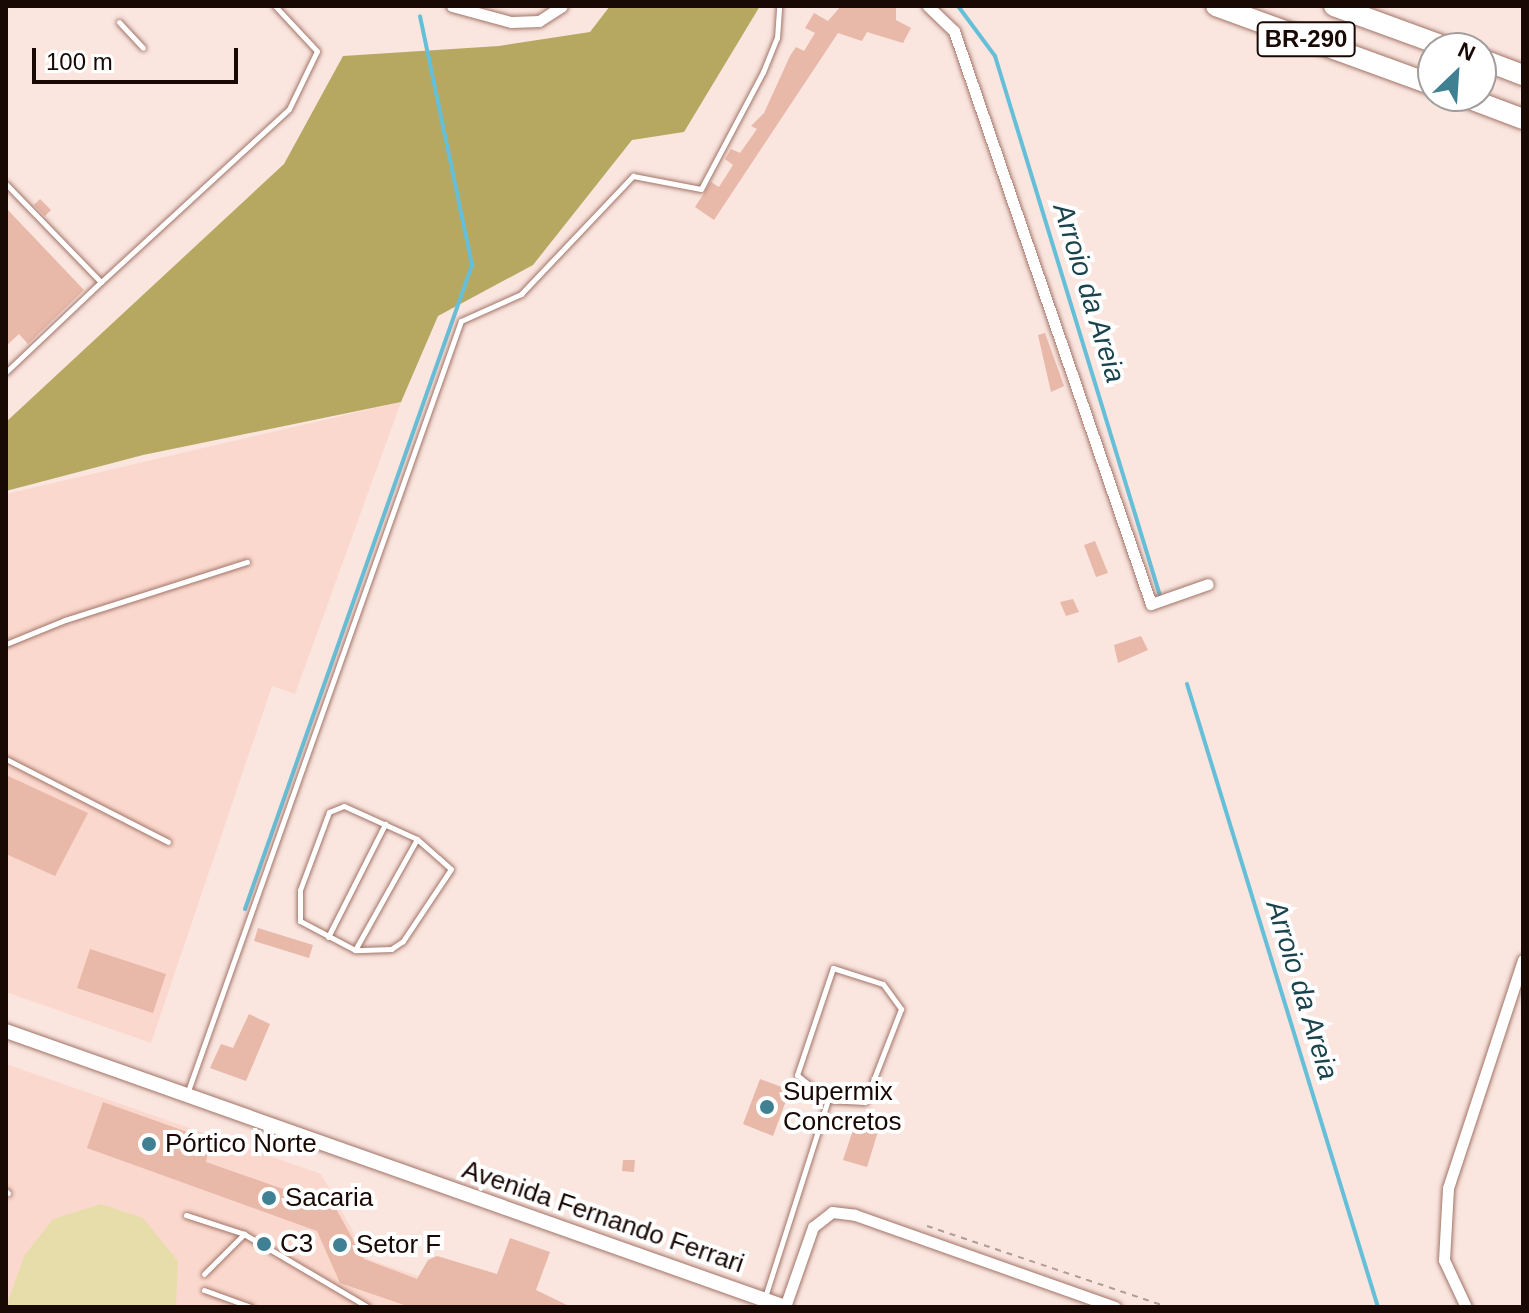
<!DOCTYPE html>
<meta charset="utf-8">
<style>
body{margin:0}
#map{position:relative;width:1529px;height:1313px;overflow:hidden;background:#fae5df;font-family:Arial,sans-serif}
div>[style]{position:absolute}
.built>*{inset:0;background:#fbd8cd}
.green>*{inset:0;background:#e7ddaa}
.forest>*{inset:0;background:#b6a861}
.stream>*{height:4px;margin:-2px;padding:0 2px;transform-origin:2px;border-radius:2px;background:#66bfd8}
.building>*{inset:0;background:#e8b8a9}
.path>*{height:2px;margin-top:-1px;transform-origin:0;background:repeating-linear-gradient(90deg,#b19d98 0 6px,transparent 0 12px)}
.roads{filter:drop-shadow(0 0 2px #a17467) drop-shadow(0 0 2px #a17467)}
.service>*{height:5px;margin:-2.5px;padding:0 2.5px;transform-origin:2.5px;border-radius:2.5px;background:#fff}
.minor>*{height:11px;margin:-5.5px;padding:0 5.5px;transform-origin:5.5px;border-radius:5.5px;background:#fff}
.tertiary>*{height:14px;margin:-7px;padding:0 7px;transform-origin:7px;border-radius:7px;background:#fff}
.motorway>*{height:20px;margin:-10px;padding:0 10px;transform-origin:10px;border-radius:10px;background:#fff}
.dots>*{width:22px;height:22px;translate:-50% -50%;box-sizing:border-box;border:4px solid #fff;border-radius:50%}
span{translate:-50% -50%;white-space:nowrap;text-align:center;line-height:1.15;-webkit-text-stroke:8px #fff;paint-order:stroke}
.shield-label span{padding:2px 6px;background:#fff;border:2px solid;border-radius:6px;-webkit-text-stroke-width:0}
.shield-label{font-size:24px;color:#190905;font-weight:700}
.poi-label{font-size:26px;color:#190905}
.left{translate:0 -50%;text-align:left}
.street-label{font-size:26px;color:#190905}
.water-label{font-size:28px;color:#19434d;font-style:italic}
.frame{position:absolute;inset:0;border:8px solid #190905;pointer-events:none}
.north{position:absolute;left:1417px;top:32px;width:80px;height:80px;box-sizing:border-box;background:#fff;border:2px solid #a39d9b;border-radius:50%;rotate:25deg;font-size:22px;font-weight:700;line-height:32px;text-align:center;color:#190905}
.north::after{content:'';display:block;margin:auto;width:28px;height:36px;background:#3f8193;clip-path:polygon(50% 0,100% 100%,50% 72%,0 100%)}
.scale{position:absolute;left:32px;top:48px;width:206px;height:36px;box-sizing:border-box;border:4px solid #190905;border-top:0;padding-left:10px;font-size:24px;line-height:28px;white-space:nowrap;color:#190905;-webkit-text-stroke:6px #fff;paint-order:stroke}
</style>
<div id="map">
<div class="built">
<div style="clip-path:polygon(401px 402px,295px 694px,272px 686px,151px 1043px,6px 992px,6px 494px)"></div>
<div style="clip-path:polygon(6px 1064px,321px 1174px,368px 1259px,508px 1307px,6px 1307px)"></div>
</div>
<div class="green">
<div style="clip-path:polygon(101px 1204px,143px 1218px,178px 1261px,176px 1307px,6px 1307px,24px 1256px,53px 1219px)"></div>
</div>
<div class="forest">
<div style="clip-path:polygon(610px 6px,760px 6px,684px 132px,632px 140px,533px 265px,438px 316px,401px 402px,143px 455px,6px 491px,6px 422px,284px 164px,343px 56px,499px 46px,590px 32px)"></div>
</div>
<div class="stream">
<div style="left:958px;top:6px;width:62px;rotate:53.5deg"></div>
<div style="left:995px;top:56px;width:568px;rotate:73deg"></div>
<div style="left:1187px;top:684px;width:652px;rotate:72.96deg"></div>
<div style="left:245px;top:909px;width:683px;rotate:-70.58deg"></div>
<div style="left:472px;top:265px;width:254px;rotate:-101.8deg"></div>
</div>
<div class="building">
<div style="clip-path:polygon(841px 6px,896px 6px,896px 20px,911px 28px,903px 43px,867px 32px,862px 41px,838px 33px,714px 220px,695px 207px,711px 182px,719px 187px,733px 165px,725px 159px,731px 149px,740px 153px,757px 129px,751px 126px,764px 113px,790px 56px,796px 47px,804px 51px,815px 33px,805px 28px,814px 13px,828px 21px)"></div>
<div style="clip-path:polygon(40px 199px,51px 210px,45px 216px,34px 205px)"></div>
<div style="clip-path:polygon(6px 208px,84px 290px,28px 344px,19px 334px,6px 346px)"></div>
<div style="clip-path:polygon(1045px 333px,1064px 386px,1051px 392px,1038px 335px)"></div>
<div style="clip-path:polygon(1095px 541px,1108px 573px,1096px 577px,1084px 545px)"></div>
<div style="clip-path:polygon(1073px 599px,1079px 612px,1066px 616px,1060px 602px)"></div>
<div style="clip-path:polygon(1141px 636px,1148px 650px,1118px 663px,1114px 645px)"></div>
<div style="clip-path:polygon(6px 775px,88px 813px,55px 876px,6px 854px)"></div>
<div style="clip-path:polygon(258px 928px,313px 945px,309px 958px,254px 941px)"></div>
<div style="clip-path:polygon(90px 949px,166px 974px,153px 1013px,77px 988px)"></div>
<div style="clip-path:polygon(249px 1014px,270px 1024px,246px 1081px,210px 1068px,221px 1044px,233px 1048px)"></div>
<div style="clip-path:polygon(760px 1079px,790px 1090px,773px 1136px,743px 1124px)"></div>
<div style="clip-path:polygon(103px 1102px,210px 1140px,206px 1162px,335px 1207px,364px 1259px,417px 1279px,428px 1260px,437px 1256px,497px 1274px,510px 1238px,550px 1252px,536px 1290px,571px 1307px,410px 1307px,340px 1283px,317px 1231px,87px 1148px)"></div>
<div style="clip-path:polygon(858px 1115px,881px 1122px,867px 1167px,843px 1160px)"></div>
<div style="clip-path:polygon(623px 1160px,635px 1160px,634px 1172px,622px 1171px)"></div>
</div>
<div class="path">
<div style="left:927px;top:1226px;width:253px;rotate:18.6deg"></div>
</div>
<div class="roads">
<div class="service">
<div style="left:119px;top:22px;width:35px;rotate:47deg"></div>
<div style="left:6px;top:184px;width:136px;rotate:45.9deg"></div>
<div style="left:101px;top:282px;width:255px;rotate:-42.6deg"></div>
<div style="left:289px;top:109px;width:64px;rotate:-64.2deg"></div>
<div style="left:317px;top:51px;width:62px;rotate:-133deg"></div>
<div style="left:6px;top:372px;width:131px;rotate:-43.5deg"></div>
<div style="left:6px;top:644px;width:64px;rotate:-22.1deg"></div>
<div style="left:65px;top:620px;width:191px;rotate:-17.7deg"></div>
<div style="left:6px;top:759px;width:182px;rotate:27.1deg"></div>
<div style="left:344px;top:806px;width:80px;rotate:24.3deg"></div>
<div style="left:417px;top:839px;width:45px;rotate:41.4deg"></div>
<div style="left:451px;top:869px;width:87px;rotate:123.7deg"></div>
<div style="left:403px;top:941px;width:14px;rotate:146deg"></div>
<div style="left:391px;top:949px;width:36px;rotate:178deg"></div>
<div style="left:355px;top:950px;width:62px;rotate:-152.2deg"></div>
<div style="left:300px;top:921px;width:31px;rotate:-90deg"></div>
<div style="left:300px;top:890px;width:83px;rotate:-69.6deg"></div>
<div style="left:329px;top:812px;width:16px;rotate:-22deg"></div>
<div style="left:328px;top:937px;width:127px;rotate:-63.2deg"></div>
<div style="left:355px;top:950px;width:127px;rotate:-60.8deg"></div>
<div style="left:833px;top:968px;width:52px;rotate:17.7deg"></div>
<div style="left:883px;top:984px;width:31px;rotate:54deg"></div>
<div style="left:901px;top:1009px;width:100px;rotate:111.2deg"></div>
<div style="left:865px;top:1102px;width:37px;rotate:-177deg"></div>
<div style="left:828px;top:1100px;width:40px;rotate:-141deg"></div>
<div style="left:797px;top:1075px;width:113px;rotate:-71.4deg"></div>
<div style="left:188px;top:1091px;width:817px;rotate:-70.48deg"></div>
<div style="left:461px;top:321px;width:66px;rotate:-24.2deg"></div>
<div style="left:521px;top:294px;width:163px;rotate:-46.5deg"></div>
<div style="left:633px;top:176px;width:69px;rotate:10.8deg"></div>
<div style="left:701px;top:189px;width:132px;rotate:-62.1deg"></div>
<div style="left:763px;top:72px;width:37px;rotate:-68deg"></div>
<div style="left:777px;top:38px;width:32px;rotate:-86deg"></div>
<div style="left:6px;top:1191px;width:3px;rotate:45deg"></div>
<div style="left:186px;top:1215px;width:61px;rotate:18.1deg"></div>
<div style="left:204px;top:1274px;width:57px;rotate:-45deg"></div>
<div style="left:244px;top:1234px;width:144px;rotate:30.5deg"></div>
<div style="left:204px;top:1290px;width:50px;rotate:19.9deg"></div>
<div style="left:765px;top:1297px;width:207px;rotate:-72.3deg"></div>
</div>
<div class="minor">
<div style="left:452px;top:6px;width:61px;rotate:15.2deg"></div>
<div style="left:511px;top:22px;width:28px;rotate:-2deg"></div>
<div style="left:539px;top:21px;width:27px;rotate:-33deg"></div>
<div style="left:928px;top:6px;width:36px;rotate:44deg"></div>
<div style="left:954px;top:31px;width:606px;rotate:71.03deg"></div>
<div style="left:1151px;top:604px;width:60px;rotate:-19.3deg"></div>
<div style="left:785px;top:1307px;width:85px;rotate:-70.7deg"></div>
<div style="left:813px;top:1227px;width:24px;rotate:-38deg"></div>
<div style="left:832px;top:1212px;width:23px;rotate:7deg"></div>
<div style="left:855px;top:1215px;width:276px;rotate:19.5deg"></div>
<div style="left:1466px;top:1307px;width:52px;rotate:-115.1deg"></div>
<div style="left:1444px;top:1260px;width:72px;rotate:-86.8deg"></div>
<div style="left:1448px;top:1188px;width:240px;rotate:-71.8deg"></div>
</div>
<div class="tertiary">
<div style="left:6px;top:1031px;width:826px;rotate:19.51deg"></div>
</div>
<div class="motorway">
<div style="left:1216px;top:6px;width:231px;rotate:20deg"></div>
<div style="left:1334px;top:6px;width:122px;rotate:20.1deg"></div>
<div style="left:1481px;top:59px;width:45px;rotate:20.9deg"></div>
<div style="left:1462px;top:96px;width:65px;rotate:20.7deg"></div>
</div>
</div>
<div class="dots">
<div style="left:767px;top:1107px;background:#3f8193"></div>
<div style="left:149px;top:1144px;background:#3f8193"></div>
<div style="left:269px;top:1198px;background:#3f8193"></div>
<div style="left:264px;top:1244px;background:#3f8193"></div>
<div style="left:340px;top:1245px;background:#3f8193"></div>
</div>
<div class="shield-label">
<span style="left:1306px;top:39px">BR-290</span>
</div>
<div class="poi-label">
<span class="left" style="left:783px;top:1107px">Supermix<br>Concretos</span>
<span class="left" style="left:165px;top:1144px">Pórtico Norte</span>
<span class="left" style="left:285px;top:1198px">Sacaria</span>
<span class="left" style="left:280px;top:1244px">C3</span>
<span class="left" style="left:356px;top:1245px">Setor F</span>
</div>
<div class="street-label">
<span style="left:603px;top:1217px;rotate:19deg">Avenida Fernando Ferrari</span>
</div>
<div class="water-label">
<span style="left:1089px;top:293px;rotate:73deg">Arroio da Areia</span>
<span style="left:1302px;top:990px;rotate:73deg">Arroio da Areia</span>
</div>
<div class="frame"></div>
<div class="north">N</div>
<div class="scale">100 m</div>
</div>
